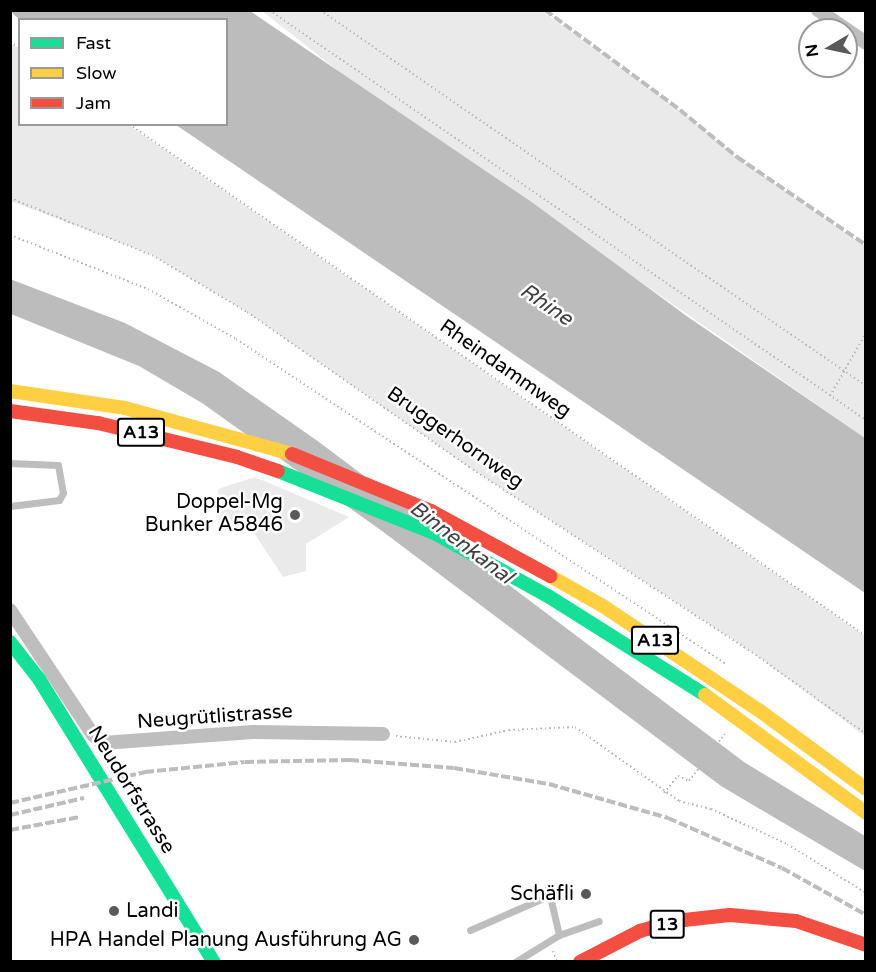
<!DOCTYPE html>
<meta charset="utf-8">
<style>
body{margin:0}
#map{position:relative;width:876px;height:972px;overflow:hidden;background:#fff;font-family:"Varela Round",sans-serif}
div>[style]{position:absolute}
.green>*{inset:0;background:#eaeaea}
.water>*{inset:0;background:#bcbcbc}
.path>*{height:2px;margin-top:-1px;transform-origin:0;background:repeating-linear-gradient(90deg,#b8b8b8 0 1.5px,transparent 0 4.5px)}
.lane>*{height:7px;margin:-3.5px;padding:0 3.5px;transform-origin:3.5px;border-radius:3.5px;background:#bebebe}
.street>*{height:14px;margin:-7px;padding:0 7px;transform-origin:7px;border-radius:7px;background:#bebebe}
.fast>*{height:14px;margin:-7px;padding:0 7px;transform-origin:7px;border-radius:7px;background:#16e098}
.slow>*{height:14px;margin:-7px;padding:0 7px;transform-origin:7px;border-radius:7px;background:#ffcf43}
.jam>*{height:14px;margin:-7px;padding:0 7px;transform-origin:7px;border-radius:7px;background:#f24e42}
.rail>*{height:4px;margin-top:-2px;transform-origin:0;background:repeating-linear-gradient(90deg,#bdbdbd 0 9px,transparent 0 12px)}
.dots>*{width:16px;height:16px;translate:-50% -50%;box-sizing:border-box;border:3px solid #fff;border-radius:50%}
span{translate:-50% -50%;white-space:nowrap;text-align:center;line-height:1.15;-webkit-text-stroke:5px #fff;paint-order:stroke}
.shield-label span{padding:2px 4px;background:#fff;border:2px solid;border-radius:4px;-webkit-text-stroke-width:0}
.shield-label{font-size:18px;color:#000;font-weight:700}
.street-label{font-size:20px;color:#000}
.poi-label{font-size:20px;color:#000}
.right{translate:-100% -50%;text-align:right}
.left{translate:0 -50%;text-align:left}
.water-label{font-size:21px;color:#404040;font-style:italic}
.frame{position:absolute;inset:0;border:12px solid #000;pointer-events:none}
.legend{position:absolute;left:18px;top:18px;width:210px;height:108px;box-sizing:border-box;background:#fff;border:2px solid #999;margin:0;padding:8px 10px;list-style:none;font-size:18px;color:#000}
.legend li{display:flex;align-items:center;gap:12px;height:30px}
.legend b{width:30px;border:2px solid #999}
.north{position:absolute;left:798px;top:18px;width:60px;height:60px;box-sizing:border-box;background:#fff;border:2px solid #999;border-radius:50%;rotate:261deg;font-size:16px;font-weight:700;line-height:24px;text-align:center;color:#000}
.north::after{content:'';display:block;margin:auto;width:21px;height:27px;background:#595959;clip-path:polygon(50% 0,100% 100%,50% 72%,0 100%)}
</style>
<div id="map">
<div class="green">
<div style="clip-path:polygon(262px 11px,542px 11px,680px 110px,737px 157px,865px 246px,865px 438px,341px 73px)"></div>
<div style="clip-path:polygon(10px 43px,19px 49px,20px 124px,129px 125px,865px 636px,865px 736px,752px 652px,469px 467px,247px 312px,152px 255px,11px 201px)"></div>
<div style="clip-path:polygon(255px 477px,349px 517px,306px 544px,306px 571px,283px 577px,249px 525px,219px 526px,218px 489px)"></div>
</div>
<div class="water">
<div style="clip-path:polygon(10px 11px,250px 11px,533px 203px,688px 317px,865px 438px,865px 593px,176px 125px,226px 124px,226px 20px,20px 20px)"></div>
<div style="clip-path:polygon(10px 279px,125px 323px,219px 372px,319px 442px,744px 762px,865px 836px,865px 871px,721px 786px,382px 531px,202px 403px,139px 366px,11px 314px)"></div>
</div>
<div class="path">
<div style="left:269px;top:10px;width:724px;rotate:34.48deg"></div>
<div style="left:320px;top:10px;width:663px;rotate:34.55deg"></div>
<div style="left:10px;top:42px;width:12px;rotate:31deg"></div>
<div style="left:129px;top:124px;width:897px;rotate:34.79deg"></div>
<div style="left:10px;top:198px;width:153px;rotate:21.9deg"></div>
<div style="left:152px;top:255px;width:111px;rotate:31deg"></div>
<div style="left:247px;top:312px;width:271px;rotate:34.9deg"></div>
<div style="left:469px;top:467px;width:338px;rotate:33.2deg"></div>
<div style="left:752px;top:652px;width:140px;rotate:35.7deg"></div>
<div style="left:10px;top:235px;width:148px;rotate:21.4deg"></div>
<div style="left:148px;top:289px;width:101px;rotate:29.6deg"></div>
<div style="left:236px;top:339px;width:588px;rotate:33.55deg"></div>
<div style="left:830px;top:396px;width:73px;rotate:-60.3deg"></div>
<div style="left:396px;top:736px;width:59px;rotate:5.8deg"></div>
<div style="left:455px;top:742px;width:55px;rotate:-12.5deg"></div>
<div style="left:509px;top:730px;width:66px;rotate:-2.6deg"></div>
<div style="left:575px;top:727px;width:128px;rotate:35.4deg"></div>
<div style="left:679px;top:801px;width:33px;rotate:14deg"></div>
<div style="left:711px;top:809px;width:84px;rotate:24.7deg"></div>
<div style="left:787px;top:844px;width:93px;rotate:31.8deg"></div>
<div style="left:664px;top:793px;width:22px;rotate:-51deg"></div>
<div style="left:678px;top:776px;width:12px;rotate:24deg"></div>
<div style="left:689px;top:781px;width:59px;rotate:-52.5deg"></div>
<div style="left:553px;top:951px;width:12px;rotate:70deg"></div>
</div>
<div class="lane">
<div style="left:10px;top:463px;width:48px;rotate:2.4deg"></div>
<div style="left:58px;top:465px;width:28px;rotate:80deg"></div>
<div style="left:63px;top:493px;width:8px;rotate:120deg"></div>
<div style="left:59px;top:500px;width:49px;rotate:173deg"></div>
<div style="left:548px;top:888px;width:48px;rotate:76.8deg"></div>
<div style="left:470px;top:930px;width:85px;rotate:-23.6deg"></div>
<div style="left:515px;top:962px;width:52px;rotate:-31.5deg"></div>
<div style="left:559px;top:935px;width:42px;rotate:-19.3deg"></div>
</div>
<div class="street">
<div style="left:818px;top:10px;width:58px;rotate:34.5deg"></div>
<div style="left:10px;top:610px;width:150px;rotate:56.4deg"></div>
<div style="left:93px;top:735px;width:13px;rotate:39deg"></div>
<div style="left:103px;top:743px;width:150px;rotate:-4.2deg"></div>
<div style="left:253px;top:732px;width:130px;rotate:0.9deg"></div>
</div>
<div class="fast">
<div style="left:278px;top:471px;width:170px;rotate:21.7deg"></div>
<div style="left:436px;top:534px;width:128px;rotate:29deg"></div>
<div style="left:548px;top:596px;width:186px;rotate:32.2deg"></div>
<div style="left:10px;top:642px;width:47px;rotate:51.9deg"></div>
<div style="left:39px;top:679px;width:333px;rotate:58.3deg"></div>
</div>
<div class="slow">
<div style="left:10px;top:391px;width:116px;rotate:8.4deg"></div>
<div style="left:125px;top:408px;width:173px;rotate:15.4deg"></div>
<div style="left:550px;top:576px;width:61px;rotate:29.5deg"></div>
<div style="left:603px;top:606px;width:189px;rotate:33.8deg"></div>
<div style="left:760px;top:711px;width:132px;rotate:36.3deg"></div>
<div style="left:705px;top:695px;width:200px;rotate:36.2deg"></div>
</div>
<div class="jam">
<div style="left:10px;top:411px;width:89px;rotate:7.8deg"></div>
<div style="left:98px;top:423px;width:143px;rotate:13.7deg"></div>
<div style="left:237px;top:457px;width:43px;rotate:18.9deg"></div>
<div style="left:292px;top:454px;width:150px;rotate:22.3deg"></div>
<div style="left:431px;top:511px;width:136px;rotate:28.6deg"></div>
<div style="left:580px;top:962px;width:68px;rotate:-27.3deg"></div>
<div style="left:640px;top:931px;width:36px;rotate:-16deg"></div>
<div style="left:675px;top:921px;width:55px;rotate:-6.2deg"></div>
<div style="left:730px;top:915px;width:66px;rotate:5.2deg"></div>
<div style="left:796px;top:921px;width:74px;rotate:18.9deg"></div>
</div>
<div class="rail">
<div style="left:545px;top:10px;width:168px;rotate:36.5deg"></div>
<div style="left:680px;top:110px;width:74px;rotate:39.5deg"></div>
<div style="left:737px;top:157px;width:156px;rotate:34.3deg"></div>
<div style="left:10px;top:803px;width:139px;rotate:-12.9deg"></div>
<div style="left:145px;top:772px;width:100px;rotate:-5.7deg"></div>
<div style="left:245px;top:762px;width:105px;rotate:-1.1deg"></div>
<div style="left:350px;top:760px;width:104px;rotate:4.4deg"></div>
<div style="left:454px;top:768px;width:96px;rotate:9.6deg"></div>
<div style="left:549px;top:784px;width:124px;rotate:15.9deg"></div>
<div style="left:668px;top:818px;width:124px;rotate:23.7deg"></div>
<div style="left:782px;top:868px;width:96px;rotate:29.2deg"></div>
<div style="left:10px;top:815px;width:76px;rotate:-12.9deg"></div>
<div style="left:10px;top:830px;width:71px;rotate:-10.5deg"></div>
</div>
<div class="dots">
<div style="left:295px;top:515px;background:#595959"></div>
<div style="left:586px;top:894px;background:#595959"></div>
<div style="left:114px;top:911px;background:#595959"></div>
<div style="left:414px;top:940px;background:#595959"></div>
</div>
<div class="shield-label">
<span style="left:141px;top:432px">A13</span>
<span style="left:655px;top:640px">A13</span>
<span style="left:667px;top:924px">13</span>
</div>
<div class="street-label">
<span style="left:505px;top:369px;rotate:35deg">Rheindammweg</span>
<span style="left:455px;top:438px;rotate:35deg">Bruggerhornweg</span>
<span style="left:215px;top:717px;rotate:-4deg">Neugrütlistrasse</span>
<span style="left:131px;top:790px;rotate:58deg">Neudorfstrasse</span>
</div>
<div class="poi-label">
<span class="right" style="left:283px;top:514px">Doppel-Mg<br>Bunker A5846</span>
<span class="right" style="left:574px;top:894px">Schäfli</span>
<span class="left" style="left:126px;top:911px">Landi</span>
<span class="right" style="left:402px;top:940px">HPA Handel Planung Ausführung AG</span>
</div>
<div class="water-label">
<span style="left:546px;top:305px;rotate:34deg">Rhine</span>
<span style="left:461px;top:543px;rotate:37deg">Binnenkanal</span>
</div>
<div class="frame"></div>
<ul class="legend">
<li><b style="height:8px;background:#16e098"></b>Fast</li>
<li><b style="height:8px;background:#ffcf43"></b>Slow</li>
<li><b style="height:8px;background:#f24e42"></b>Jam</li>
</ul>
<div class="north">N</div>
</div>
